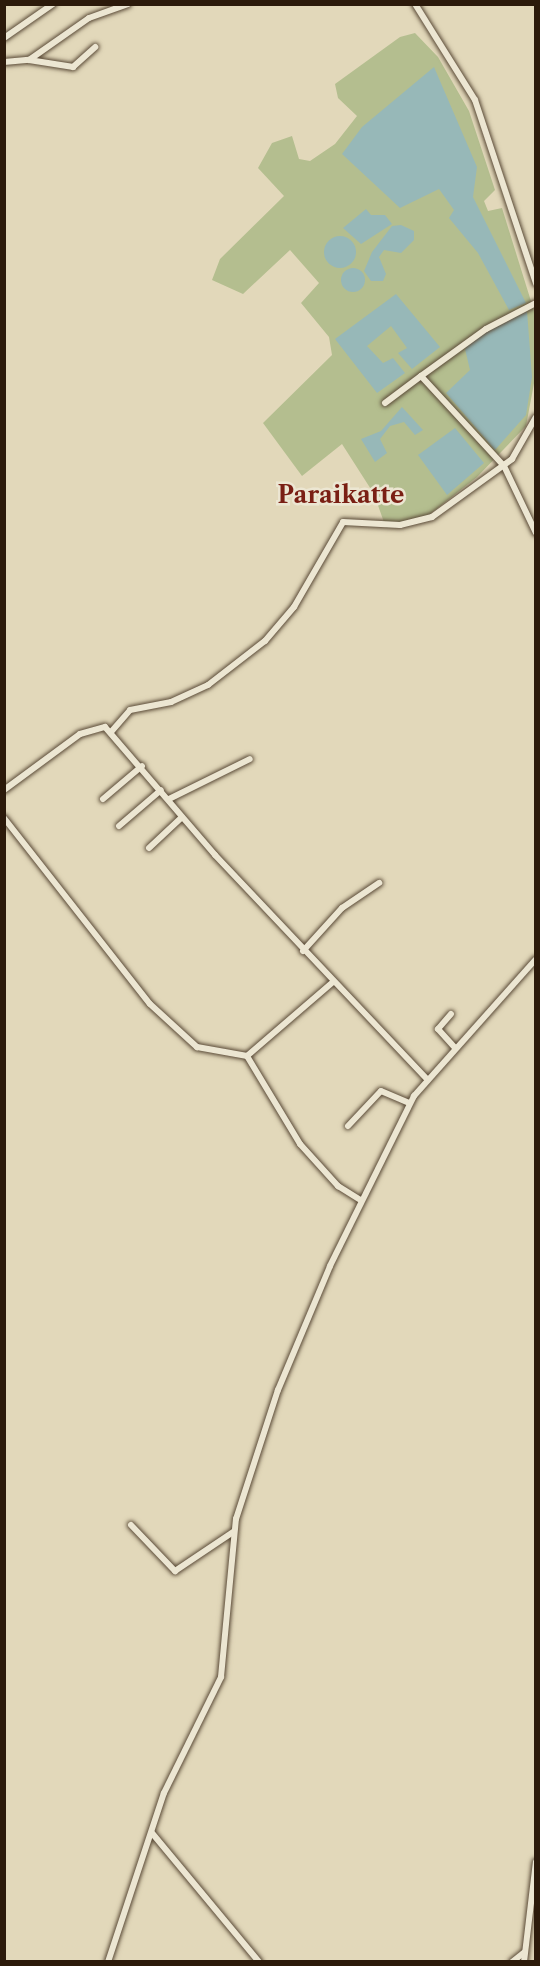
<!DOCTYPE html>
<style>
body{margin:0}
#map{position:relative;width:540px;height:1966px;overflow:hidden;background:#e2d8ba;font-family:"Libre Caslon Text",serif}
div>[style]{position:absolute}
.green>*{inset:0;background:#b4be8f}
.water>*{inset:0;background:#97b8b8}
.round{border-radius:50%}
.roads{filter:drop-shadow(0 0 2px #5a4a37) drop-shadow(0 0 2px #5a4a37)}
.minor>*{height:6px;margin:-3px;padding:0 3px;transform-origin:3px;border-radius:3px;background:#ece6d2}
span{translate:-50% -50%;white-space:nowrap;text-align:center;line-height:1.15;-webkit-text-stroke:5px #ece6d2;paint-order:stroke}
.quarter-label{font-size:24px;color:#7a1f14;font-weight:700}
.frame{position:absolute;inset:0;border:6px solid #2c1a0b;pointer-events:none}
</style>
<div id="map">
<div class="green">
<div style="clip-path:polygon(415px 33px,438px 57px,469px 111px,495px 190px,484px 201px,488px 211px,502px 208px,535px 314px,535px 378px,526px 426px,477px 477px,420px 522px,386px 528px,374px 494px,342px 444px,302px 476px,263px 423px,332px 355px,329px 337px,301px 303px,319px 283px,290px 250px,243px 294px,212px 280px,220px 259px,284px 196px,258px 168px,272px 143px,292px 136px,299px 159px,310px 161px,335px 144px,357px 116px,338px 98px,335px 84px,400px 37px)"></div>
</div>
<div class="water">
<div style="clip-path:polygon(434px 67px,477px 167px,473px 197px,526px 303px,509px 310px,478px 253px,449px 218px,454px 210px,439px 189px,400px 208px,342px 154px,362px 127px)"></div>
<div style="clip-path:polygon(366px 209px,371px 215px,385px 215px,392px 224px,361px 244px,343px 228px)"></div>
<div style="clip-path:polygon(401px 225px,414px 231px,414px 240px,401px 253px,384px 250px,379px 257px,386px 274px,383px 281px,371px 281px,364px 271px,372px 252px,392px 226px)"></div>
<div class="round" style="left:324px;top:236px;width:32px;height:32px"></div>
<div class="round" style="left:341px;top:268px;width:24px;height:24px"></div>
<div style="clip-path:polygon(396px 294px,440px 347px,412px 369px,398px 353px,407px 348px,391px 326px,367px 346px,383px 363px,393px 358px,405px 373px,377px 393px,335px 339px)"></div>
<div style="clip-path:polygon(527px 311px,532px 377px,526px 415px,495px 450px,446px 393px,470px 370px,465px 349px,473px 339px)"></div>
<div style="clip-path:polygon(402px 407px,423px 430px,415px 435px,404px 422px,390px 426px,380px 439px,387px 453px,375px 462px,361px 439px,381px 431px)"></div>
<div style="clip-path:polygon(455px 428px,484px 463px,447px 495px,418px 455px)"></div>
</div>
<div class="roads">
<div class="minor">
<div style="left:415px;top:4px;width:113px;rotate:58deg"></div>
<div style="left:475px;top:100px;width:193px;rotate:71.6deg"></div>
<div style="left:4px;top:38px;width:60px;rotate:-34.8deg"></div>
<div style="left:29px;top:60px;width:45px;rotate:9deg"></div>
<div style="left:73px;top:67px;width:30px;rotate:-42deg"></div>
<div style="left:4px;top:62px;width:25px;rotate:-5deg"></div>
<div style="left:29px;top:60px;width:73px;rotate:-35deg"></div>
<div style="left:89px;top:18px;width:41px;rotate:-19.7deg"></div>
<div style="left:421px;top:376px;width:80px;rotate:-35.9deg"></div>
<div style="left:486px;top:329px;width:56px;rotate:-27.5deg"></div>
<div style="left:385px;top:403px;width:45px;rotate:-36.9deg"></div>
<div style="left:421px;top:376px;width:122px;rotate:47.3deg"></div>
<div style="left:504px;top:466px;width:74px;rotate:64.5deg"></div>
<div style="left:111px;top:732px;width:29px;rotate:-49deg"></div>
<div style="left:130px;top:710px;width:42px;rotate:-11deg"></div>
<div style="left:171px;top:702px;width:41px;rotate:-24.7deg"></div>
<div style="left:208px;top:685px;width:72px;rotate:-37.7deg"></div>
<div style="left:265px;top:641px;width:45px;rotate:-49.5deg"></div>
<div style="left:294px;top:607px;width:98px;rotate:-60deg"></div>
<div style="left:343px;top:522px;width:57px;rotate:3deg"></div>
<div style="left:400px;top:525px;width:33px;rotate:-14deg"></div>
<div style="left:432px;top:517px;width:99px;rotate:-35.9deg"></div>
<div style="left:512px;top:459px;width:48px;rotate:-60.3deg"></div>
<div style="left:4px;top:790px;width:94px;rotate:-36.4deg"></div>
<div style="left:80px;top:734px;width:26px;rotate:-16deg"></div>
<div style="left:105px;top:727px;width:169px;rotate:49.3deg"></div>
<div style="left:215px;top:855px;width:307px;rotate:46.6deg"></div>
<div style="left:103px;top:799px;width:51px;rotate:-40.2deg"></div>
<div style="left:169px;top:799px;width:90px;rotate:-26.3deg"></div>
<div style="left:4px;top:818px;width:236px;rotate:51.9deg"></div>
<div style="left:150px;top:1004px;width:64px;rotate:42.5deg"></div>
<div style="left:197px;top:1047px;width:51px;rotate:10.2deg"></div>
<div style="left:247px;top:1056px;width:113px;rotate:-40.7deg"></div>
<div style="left:119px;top:826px;width:55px;rotate:-40.6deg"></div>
<div style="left:149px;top:848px;width:45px;rotate:-43.2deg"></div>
<div style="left:303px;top:951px;width:58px;rotate:-47.8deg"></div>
<div style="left:342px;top:908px;width:45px;rotate:-34deg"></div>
<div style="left:451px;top:1014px;width:20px;rotate:131deg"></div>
<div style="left:438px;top:1029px;width:25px;rotate:48deg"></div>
<div style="left:247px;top:1056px;width:103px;rotate:58.9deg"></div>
<div style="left:300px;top:1144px;width:57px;rotate:47.9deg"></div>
<div style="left:338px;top:1186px;width:26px;rotate:32deg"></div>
<div style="left:348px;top:1126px;width:48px;rotate:-46.7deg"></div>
<div style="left:381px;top:1091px;width:30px;rotate:23deg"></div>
<div style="left:131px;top:1525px;width:64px;rotate:46.3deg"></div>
<div style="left:175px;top:1571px;width:70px;rotate:-33.9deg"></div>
<div style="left:152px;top:1833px;width:168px;rotate:50.3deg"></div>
<div style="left:108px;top:1962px;width:178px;rotate:-71.7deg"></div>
<div style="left:164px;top:1793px;width:129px;rotate:-63.8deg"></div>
<div style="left:221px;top:1677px;width:159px;rotate:-84.6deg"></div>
<div style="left:236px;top:1519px;width:136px;rotate:-72deg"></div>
<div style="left:278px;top:1390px;width:134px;rotate:-67.2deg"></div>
<div style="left:330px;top:1266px;width:190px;rotate:-63.7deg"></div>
<div style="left:414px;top:1096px;width:183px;rotate:-48.3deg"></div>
<div style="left:512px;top:1962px;width:16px;rotate:-38deg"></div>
<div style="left:524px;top:1962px;width:101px;rotate:-83.2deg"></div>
</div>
</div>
<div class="quarter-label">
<span style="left:341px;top:495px">Paraikatte</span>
</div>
<div class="frame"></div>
</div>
